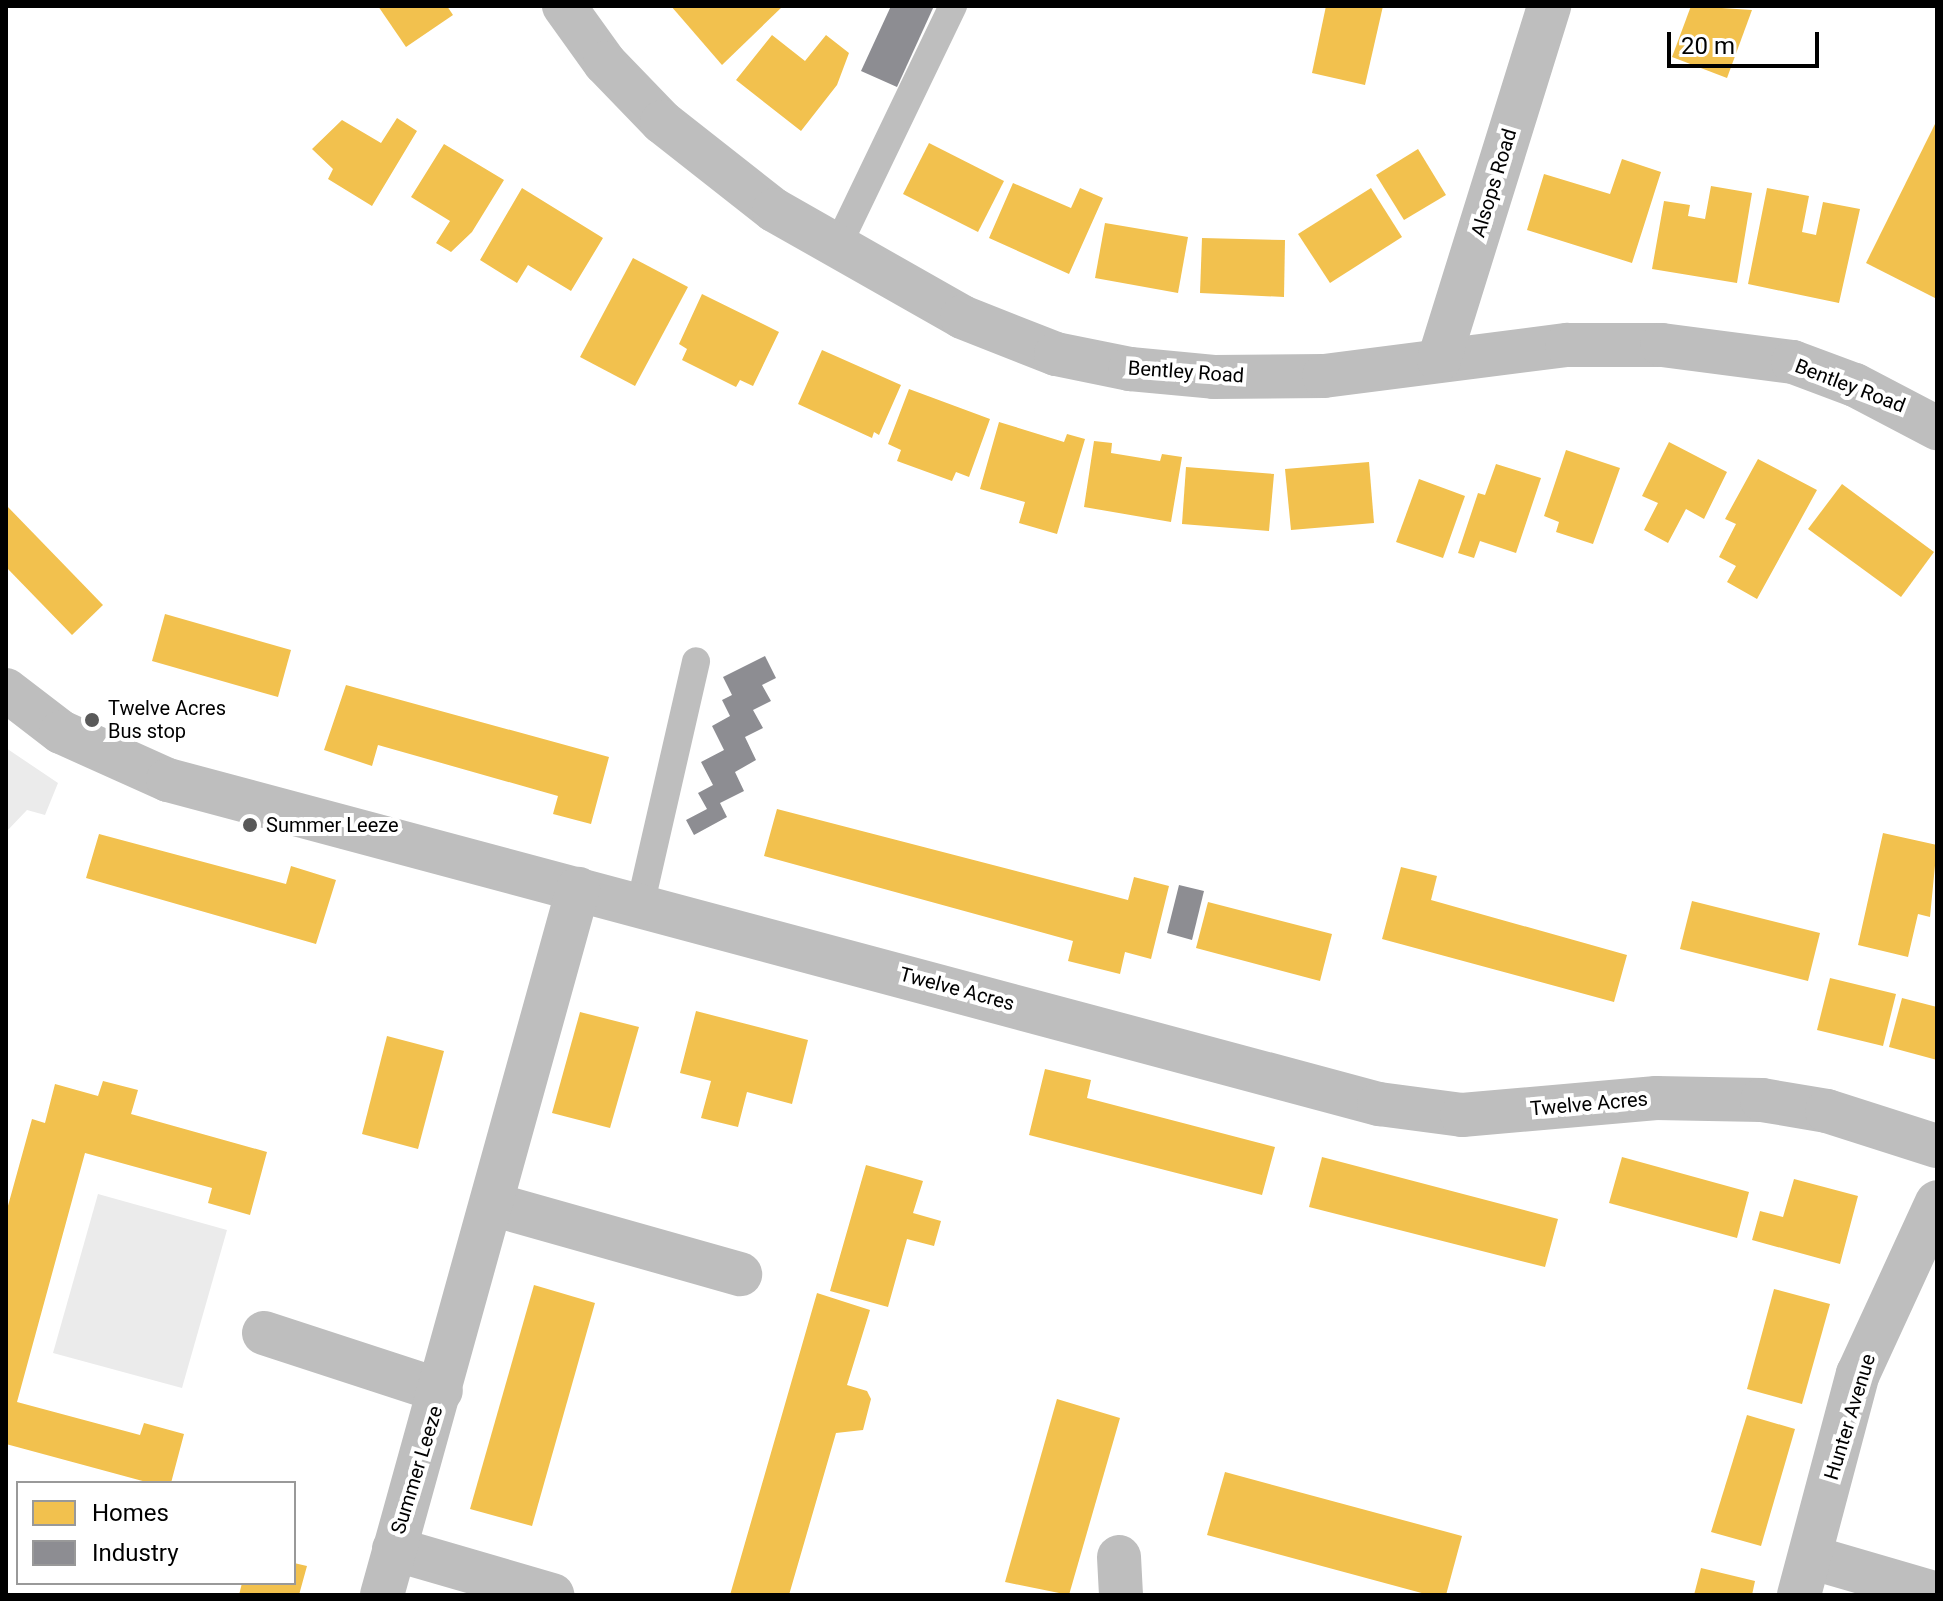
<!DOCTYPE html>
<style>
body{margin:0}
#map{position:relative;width:1943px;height:1601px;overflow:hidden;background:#fff;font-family:Roboto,sans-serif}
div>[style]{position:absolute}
.green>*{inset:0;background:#ebebeb}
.homes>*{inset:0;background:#f2c14e}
.industry>*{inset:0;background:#8d8d92}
.lane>*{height:28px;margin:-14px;padding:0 14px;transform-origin:14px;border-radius:14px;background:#bebebe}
.street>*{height:44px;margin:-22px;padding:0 22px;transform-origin:22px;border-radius:22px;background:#bebebe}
.dots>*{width:22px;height:22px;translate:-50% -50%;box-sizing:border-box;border:4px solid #fff;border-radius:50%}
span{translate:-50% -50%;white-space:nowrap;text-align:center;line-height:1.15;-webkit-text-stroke:8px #fff;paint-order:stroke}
.street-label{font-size:20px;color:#000}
.poi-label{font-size:20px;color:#000}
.left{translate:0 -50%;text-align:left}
.frame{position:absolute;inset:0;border:8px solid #000;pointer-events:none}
.legend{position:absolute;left:16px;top:1481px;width:280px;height:104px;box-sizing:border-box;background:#fff;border:2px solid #999;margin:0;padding:10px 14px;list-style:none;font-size:24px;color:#000}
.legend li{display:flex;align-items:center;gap:16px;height:40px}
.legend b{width:40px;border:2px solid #999}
.scale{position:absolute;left:1667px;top:32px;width:152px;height:36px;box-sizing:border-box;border:4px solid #000;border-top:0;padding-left:10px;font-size:24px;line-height:28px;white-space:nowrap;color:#000;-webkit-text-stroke:6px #fff;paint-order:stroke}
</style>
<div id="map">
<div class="green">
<div style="clip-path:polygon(6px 748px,58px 783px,45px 815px,27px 810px,6px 832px)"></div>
<div style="clip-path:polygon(98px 1194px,227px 1230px,182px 1388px,53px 1353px)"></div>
</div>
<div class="homes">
<div style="clip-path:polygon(378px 6px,447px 6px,453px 15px,406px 47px)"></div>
<div style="clip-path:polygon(671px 6px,783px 6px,722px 65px)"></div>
<div style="clip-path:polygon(1326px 6px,1383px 6px,1365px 85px,1312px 73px)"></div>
<div style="clip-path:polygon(1691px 6px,1752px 10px,1727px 78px,1672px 57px)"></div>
<div style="clip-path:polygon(772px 35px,805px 61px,826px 35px,849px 53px,837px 85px,801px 131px,736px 80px)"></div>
<div style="clip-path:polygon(397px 118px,417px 131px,372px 206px,328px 179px,333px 169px,312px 149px,342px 120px,381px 143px)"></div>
<div style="clip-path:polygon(1937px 120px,1937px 293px,1935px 298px,1866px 263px)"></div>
<div style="clip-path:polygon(929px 143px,1004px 181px,978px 232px,903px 194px)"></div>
<div style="clip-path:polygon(444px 144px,504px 180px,472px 232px,451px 252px,436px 243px,450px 221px,411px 197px)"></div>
<div style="clip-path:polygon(1418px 149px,1446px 195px,1404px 220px,1376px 175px)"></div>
<div style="clip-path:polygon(1622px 159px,1661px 172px,1632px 263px,1527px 230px,1544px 174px,1610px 194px)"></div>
<div style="clip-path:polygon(1013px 183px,1071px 208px,1080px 188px,1103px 198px,1069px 274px,989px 238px)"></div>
<div style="clip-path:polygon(1711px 186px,1752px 193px,1737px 283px,1652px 269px,1664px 201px,1690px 205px,1688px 216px,1705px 219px)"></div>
<div style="clip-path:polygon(522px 188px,603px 238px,571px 291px,528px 265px,517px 283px,480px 260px)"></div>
<div style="clip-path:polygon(1371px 188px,1402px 237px,1330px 283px,1298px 234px)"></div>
<div style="clip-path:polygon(1767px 188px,1809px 196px,1802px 232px,1816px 235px,1823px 202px,1860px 209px,1839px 303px,1748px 284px)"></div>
<div style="clip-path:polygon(1105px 223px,1188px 237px,1178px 293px,1095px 278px)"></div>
<div style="clip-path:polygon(1202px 238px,1285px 240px,1284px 297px,1200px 293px)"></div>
<div style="clip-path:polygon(633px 258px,688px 287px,635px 386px,580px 357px)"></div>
<div style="clip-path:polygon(702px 294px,779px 332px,753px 386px,740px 380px,736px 387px,682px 360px,687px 349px,679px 344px)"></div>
<div style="clip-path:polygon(822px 350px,901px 385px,879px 435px,874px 432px,872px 438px,798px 404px)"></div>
<div style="clip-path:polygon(909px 389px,990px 419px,969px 477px,956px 472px,952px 481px,897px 461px,901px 450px,888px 444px)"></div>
<div style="clip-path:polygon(999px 422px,1064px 442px,1067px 434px,1085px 439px,1057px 534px,1019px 523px,1025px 502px,980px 489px)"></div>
<div style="clip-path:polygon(1094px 441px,1112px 443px,1111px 453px,1160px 461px,1162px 454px,1182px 457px,1171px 522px,1084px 507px)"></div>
<div style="clip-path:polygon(1669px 442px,1727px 472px,1704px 519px,1686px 509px,1668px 543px,1644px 530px,1658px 503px,1642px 496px)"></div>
<div style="clip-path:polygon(1566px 450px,1620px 468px,1593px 544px,1556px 532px,1559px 522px,1544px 516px)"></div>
<div style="clip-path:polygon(1758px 459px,1817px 490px,1757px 599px,1727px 582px,1736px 566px,1719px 557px,1736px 524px,1725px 519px)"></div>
<div style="clip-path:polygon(1369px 462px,1374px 523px,1291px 530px,1285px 469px)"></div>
<div style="clip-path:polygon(1496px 464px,1541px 478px,1516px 553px,1480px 541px,1474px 558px,1458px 553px,1478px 493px,1485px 495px)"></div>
<div style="clip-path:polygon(1186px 467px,1274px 474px,1269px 531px,1182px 524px)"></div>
<div style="clip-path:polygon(1419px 479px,1465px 496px,1443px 558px,1396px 542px)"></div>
<div style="clip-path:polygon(1842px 484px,1934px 552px,1901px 597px,1808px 529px)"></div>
<div style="clip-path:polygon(6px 505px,103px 605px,72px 635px,6px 567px)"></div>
<div style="clip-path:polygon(165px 614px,291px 650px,278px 697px,152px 661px)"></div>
<div style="clip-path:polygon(346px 685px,609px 757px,591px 824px,553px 814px,558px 796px,378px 745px,372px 766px,324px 750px)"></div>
<div style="clip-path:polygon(777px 809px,1128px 900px,1134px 877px,1169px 886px,1151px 959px,1125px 952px,1120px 974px,1068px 961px,1073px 941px,764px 856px)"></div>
<div style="clip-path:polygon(1883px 833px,1937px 845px,1930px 917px,1918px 914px,1908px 957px,1858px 945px)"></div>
<div style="clip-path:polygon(99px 834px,286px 884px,291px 866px,336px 880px,316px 944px,86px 878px)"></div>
<div style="clip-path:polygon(1401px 867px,1437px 876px,1431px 900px,1627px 955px,1614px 1002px,1382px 939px)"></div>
<div style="clip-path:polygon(1692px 901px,1820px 933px,1808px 981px,1680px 949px)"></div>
<div style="clip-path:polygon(1208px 902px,1332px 934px,1320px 981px,1196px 948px)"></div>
<div style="clip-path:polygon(1830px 978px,1896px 994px,1883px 1046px,1817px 1030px)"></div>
<div style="clip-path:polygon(1902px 998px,1937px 1007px,1937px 1060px,1889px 1047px)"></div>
<div style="clip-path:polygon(696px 1011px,808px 1040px,792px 1104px,747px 1092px,738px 1127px,701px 1118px,711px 1081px,680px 1073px)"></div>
<div style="clip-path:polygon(580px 1012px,639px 1027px,610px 1128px,552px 1113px)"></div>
<div style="clip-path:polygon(387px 1036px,444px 1051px,418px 1149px,362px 1134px)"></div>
<div style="clip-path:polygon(1045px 1069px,1091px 1080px,1087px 1098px,1275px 1147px,1262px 1195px,1029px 1135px)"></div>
<div style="clip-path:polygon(103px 1081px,138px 1090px,131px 1114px,267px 1152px,250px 1215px,208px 1203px,212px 1188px,85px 1153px,17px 1402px,140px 1435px,144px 1423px,184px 1434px,171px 1483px,150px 1483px,6px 1444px,6px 1213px,32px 1119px,45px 1123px,55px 1084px,98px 1096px)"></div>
<div style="clip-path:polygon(1322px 1157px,1558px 1219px,1545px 1267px,1309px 1207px)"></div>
<div style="clip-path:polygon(1622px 1157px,1749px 1192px,1737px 1238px,1609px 1203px)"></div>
<div style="clip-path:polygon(866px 1165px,923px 1181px,913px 1213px,941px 1221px,934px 1246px,907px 1239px,888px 1307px,830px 1291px)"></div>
<div style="clip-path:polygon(1794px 1179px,1858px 1196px,1840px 1264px,1752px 1240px,1760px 1211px,1783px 1217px)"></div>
<div style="clip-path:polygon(534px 1285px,595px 1303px,532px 1526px,470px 1509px)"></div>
<div style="clip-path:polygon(1774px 1289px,1830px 1304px,1802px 1404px,1747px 1389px)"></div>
<div style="clip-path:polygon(817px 1293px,870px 1310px,847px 1385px,867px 1391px,871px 1399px,863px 1430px,836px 1433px,789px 1595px,730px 1595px)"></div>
<div style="clip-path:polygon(1057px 1399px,1120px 1418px,1069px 1595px,1005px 1582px)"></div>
<div style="clip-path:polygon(1747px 1415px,1795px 1429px,1761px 1546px,1711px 1532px)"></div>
<div style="clip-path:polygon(1225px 1472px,1462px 1536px,1446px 1595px,1429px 1595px,1207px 1535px)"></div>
<div style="clip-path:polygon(294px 1563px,307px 1566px,299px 1595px,239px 1595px,242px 1583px,294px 1583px)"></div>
<div style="clip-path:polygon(1701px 1568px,1755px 1581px,1752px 1595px,1694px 1595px)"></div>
</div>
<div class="industry">
<div style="clip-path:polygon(891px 6px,934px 6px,897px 87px,861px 71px)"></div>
<div style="clip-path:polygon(765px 656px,776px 678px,762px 685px,771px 701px,753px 710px,763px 728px,745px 737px,756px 760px,735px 772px,744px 791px,720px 803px,727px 817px,694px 835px,686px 820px,707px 809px,698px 793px,713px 785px,701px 762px,724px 750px,712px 726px,730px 716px,722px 700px,732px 695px,723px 677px)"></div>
<div style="clip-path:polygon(1179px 885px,1204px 891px,1192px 940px,1167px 933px)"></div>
</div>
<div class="lane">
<div style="left:836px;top:249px;width:270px;rotate:-64.3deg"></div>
<div style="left:640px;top:906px;width:251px;rotate:-77.1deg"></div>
</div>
<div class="street">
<div style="left:564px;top:6px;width:70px;rotate:54.3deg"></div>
<div style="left:605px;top:63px;width:82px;rotate:46deg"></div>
<div style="left:662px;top:122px;width:142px;rotate:38.2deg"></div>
<div style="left:774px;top:210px;width:216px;rotate:29.6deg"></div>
<div style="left:962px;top:317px;width:101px;rotate:21.5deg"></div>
<div style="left:1056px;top:354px;width:76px;rotate:11.5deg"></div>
<div style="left:1130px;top:369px;width:84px;rotate:5.4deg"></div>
<div style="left:1214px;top:377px;width:110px;rotate:-0.5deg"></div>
<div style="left:1324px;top:376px;width:245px;rotate:-7.3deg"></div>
<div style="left:1567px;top:345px;width:95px"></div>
<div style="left:1662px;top:345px;width:132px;rotate:7.4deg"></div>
<div style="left:1793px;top:362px;width:66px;rotate:20.4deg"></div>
<div style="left:1855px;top:385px;width:93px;rotate:27.7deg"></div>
<div style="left:1439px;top:360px;width:371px;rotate:-72.7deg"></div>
<div style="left:6px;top:690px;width:69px;rotate:37.4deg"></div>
<div style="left:61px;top:732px;width:117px;rotate:24.2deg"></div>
<div style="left:168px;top:780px;width:1254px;rotate:14.98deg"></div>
<div style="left:1379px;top:1104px;width:84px;rotate:7.5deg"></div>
<div style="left:1462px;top:1115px;width:195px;rotate:-5deg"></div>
<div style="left:1656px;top:1098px;width:106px;rotate:1.1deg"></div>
<div style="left:1762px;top:1100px;width:66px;rotate:9.6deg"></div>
<div style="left:1827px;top:1111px;width:115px;rotate:17.7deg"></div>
<div style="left:492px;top:1204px;width:258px;rotate:15.8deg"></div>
<div style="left:264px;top:1333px;width:186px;rotate:18.1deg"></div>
<div style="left:394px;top:1549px;width:165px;rotate:16.2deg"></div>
<div style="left:1119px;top:1557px;width:38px;rotate:87deg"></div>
<div style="left:1810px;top:1557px;width:132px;rotate:16.2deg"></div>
<div style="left:382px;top:1595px;width:733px;rotate:-74.48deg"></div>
<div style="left:1799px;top:1595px;width:229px;rotate:-75.1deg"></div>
<div style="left:1858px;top:1374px;width:189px;rotate:-65.3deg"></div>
</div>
<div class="dots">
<div style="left:92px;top:720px;background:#595959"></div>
<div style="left:250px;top:825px;background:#595959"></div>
</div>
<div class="street-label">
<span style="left:1494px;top:183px;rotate:-73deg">Alsops Road</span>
<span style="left:1186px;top:372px;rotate:4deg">Bentley Road</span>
<span style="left:1850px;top:386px;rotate:21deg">Bentley Road</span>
<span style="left:957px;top:989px;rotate:15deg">Twelve Acres</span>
<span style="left:1589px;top:1104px;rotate:-5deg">Twelve Acres</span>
<span style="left:1850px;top:1417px;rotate:-73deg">Hunter Avenue</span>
<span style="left:417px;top:1470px;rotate:-73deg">Summer Leeze</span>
</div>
<div class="poi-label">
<span class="left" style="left:108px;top:720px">Twelve Acres<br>Bus stop</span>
<span class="left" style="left:266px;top:825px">Summer Leeze</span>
</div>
<div class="frame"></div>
<ul class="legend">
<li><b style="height:22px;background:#f2c14e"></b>Homes</li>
<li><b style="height:22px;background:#8d8d92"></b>Industry</li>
</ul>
<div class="scale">20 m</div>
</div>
